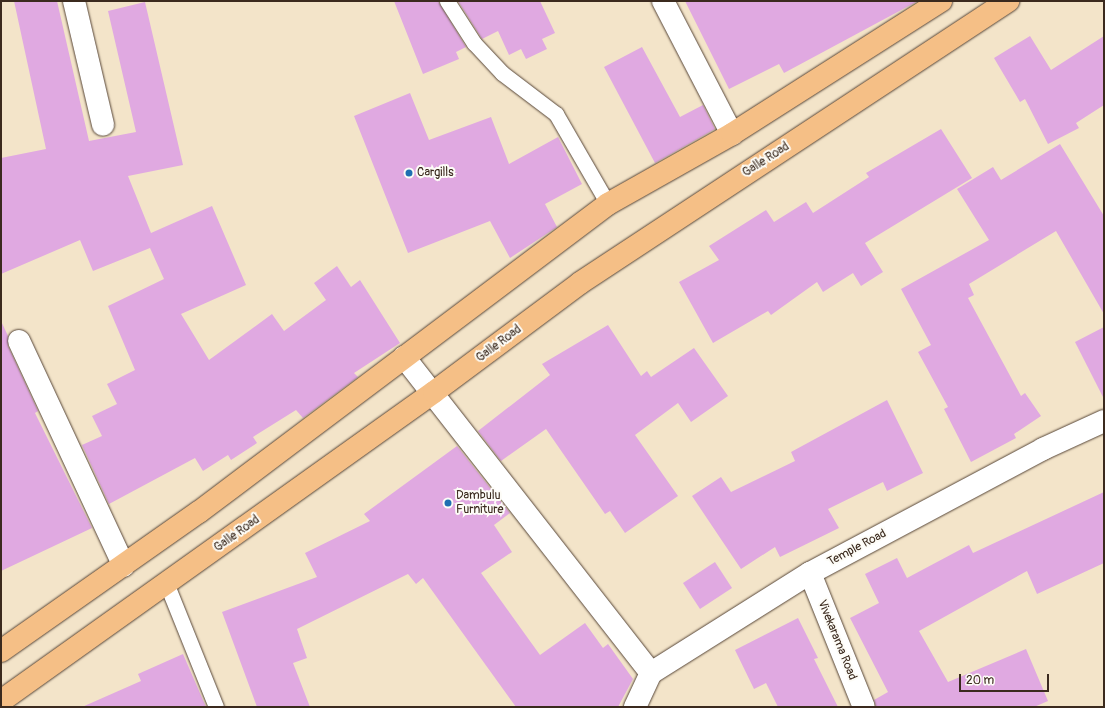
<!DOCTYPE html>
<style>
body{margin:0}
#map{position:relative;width:1105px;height:708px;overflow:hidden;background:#f3e4c9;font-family:Pangolin,sans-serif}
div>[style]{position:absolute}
.building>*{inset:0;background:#e0a9e1}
.roads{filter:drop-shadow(0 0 1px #574638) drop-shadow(0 0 1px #574638)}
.lane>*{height:15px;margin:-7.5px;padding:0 7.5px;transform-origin:7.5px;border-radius:7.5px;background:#fff}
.street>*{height:22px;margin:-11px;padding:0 11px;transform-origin:11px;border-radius:11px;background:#fff}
.highway>*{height:22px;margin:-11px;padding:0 11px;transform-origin:11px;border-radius:11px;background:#f5bf86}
.dots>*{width:11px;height:11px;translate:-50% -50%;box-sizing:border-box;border:2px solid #fdfcf7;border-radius:50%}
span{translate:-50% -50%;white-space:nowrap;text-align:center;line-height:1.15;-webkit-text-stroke:4px #fdfcf7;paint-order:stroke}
.street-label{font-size:12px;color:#3b2a1e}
.poi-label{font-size:12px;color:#3b2a1e}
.left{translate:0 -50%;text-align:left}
.frame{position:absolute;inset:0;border:2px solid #3b2a1e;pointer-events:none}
.scale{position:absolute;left:959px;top:674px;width:90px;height:18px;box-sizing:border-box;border:2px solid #3b2a1e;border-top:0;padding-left:5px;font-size:12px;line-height:14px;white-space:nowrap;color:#3b2a1e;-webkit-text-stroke:3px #fdfcf7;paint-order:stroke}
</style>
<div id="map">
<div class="building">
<div style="clip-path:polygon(14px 1px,57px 1px,89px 141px,136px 132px,108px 11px,145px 2px,183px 165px,128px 176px,151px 233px,212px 206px,246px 285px,181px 314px,209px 360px,272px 314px,284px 331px,326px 300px,314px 283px,337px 266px,351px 287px,360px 280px,400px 343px,354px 373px,358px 377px,303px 418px,296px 410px,253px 437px,257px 443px,231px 460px,228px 455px,203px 471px,195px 458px,109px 504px,82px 445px,102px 436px,92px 416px,117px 404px,107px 384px,135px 370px,108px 306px,164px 279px,150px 248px,93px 271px,80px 240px,1px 274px,1px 158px,46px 149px)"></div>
<div style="clip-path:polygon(394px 1px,438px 1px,466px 47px,456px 52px,459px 59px,423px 74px)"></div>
<div style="clip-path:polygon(458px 1px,540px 1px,555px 33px,542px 39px,547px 49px,526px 59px,521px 49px,509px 55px,498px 31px,482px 39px)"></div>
<div style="clip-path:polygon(685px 1px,918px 1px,784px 73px,779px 64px,729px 89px)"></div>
<div style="clip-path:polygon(1030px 36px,1051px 70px,1104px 36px,1104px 105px,1076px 123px,1079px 128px,1048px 144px,1025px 99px,1020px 102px,994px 58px)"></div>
<div style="clip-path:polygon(642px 47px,680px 117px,703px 105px,715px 129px,655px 163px,604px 67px)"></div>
<div style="clip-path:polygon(410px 93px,429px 140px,491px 117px,509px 164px,558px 137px,582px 184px,545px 204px,557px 227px,510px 258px,490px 221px,408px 253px,354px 116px)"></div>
<div style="clip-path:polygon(941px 129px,972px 178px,865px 243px,883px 272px,861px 286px,853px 273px,823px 292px,817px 282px,771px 315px,768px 311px,713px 343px,679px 282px,719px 260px,709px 246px,766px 210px,774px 222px,806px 202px,813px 213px,869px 177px,866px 173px)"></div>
<div style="clip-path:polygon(1060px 144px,1104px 216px,1104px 314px,1056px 231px,969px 284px,974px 295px,968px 298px,1021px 396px,1025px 393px,1041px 416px,1014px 434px,1016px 438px,971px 462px,944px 409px,948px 407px,918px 352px,931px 345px,901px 289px,989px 240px,957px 189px,993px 167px,1001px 180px)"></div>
<div style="clip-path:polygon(1px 321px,8px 336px,8px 346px,38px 411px,35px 413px,92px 528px,1px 571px)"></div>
<div style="clip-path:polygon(608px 325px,641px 376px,647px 371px,651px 377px,694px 348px,728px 396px,691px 422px,678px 403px,635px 435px,678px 496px,625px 533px,610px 511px,605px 514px,546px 429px,501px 461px,478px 431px,550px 375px,542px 364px)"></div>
<div style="clip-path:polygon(1104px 327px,1104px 399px,1075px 342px)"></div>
<div style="clip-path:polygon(887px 400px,923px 473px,887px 491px,883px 482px,828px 509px,839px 528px,780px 557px,775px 547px,741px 569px,692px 496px,721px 477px,731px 492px,795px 461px,791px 452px)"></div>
<div style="clip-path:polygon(457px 446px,510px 513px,494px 525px,512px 552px,481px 573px,540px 655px,585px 623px,603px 648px,608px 644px,633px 679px,618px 707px,516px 707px,423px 578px,416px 584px,408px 574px,297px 629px,307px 658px,293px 663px,310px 707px,257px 707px,222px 612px,317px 577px,305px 553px,370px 521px,364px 514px)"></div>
<div style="clip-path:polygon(1104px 492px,1104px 563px,1037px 594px,1027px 571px,919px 631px,948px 682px,1026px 649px,1048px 701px,1034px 707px,876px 707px,874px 700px,888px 692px,850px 618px,879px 603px,865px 574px,897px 558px,907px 578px,969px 545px,973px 553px)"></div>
<div style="clip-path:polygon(715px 562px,732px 588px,700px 609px,683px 583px)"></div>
<div style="clip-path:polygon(798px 618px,818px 658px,814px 659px,838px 707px,778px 707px,766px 683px,754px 689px,735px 650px)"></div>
<div style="clip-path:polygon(183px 654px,206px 707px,82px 707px,141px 681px,138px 674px)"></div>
</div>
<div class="roads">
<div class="lane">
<div style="left:447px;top:1px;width:50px;rotate:57.3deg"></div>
<div style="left:474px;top:43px;width:41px;rotate:47deg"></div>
<div style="left:502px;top:73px;width:68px;rotate:37.2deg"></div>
<div style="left:556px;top:114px;width:104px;rotate:60deg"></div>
<div style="left:167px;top:585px;width:131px;rotate:68.1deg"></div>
</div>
<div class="street">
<div style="left:74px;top:1px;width:127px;rotate:76.8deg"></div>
<div style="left:663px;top:1px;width:150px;rotate:62.6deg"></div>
<div style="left:19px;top:341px;width:248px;rotate:65deg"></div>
<div style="left:404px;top:357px;width:401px;rotate:52deg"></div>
<div style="left:810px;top:573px;width:144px;rotate:68.1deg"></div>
<div style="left:635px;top:707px;width:38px;rotate:-65deg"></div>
<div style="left:651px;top:673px;width:188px;rotate:-32.2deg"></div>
<div style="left:810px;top:573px;width:264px;rotate:-28deg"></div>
<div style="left:1043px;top:449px;width:67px;rotate:-24.7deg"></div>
</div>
<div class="highway">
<div style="left:1px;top:651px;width:242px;rotate:-35.1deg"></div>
<div style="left:199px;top:512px;width:512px;rotate:-36.98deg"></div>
<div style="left:608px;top:204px;width:142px;rotate:-29.4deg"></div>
<div style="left:732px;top:134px;width:248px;rotate:-32.5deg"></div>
<div style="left:1px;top:701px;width:532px;rotate:-35.51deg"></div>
<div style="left:434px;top:392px;width:182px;rotate:-36.7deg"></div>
<div style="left:580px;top:283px;width:513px;rotate:-33.38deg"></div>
</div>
</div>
<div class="dots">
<div style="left:409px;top:173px;background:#1f6fb2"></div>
<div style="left:448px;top:503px;background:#1f6fb2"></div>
</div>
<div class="street-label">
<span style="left:766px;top:160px;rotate:-33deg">Galle Road</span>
<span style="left:499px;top:344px;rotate:-37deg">Galle Road</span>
<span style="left:237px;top:534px;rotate:-36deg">Galle Road</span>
<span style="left:857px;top:548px;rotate:-28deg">Temple Road</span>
<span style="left:837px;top:640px;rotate:68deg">Vivekarama Road</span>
</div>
<div class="poi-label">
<span class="left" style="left:417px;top:173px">Cargills</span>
<span class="left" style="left:456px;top:503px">Dambulu<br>Furniture</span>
</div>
<div class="frame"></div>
<div class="scale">20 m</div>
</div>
